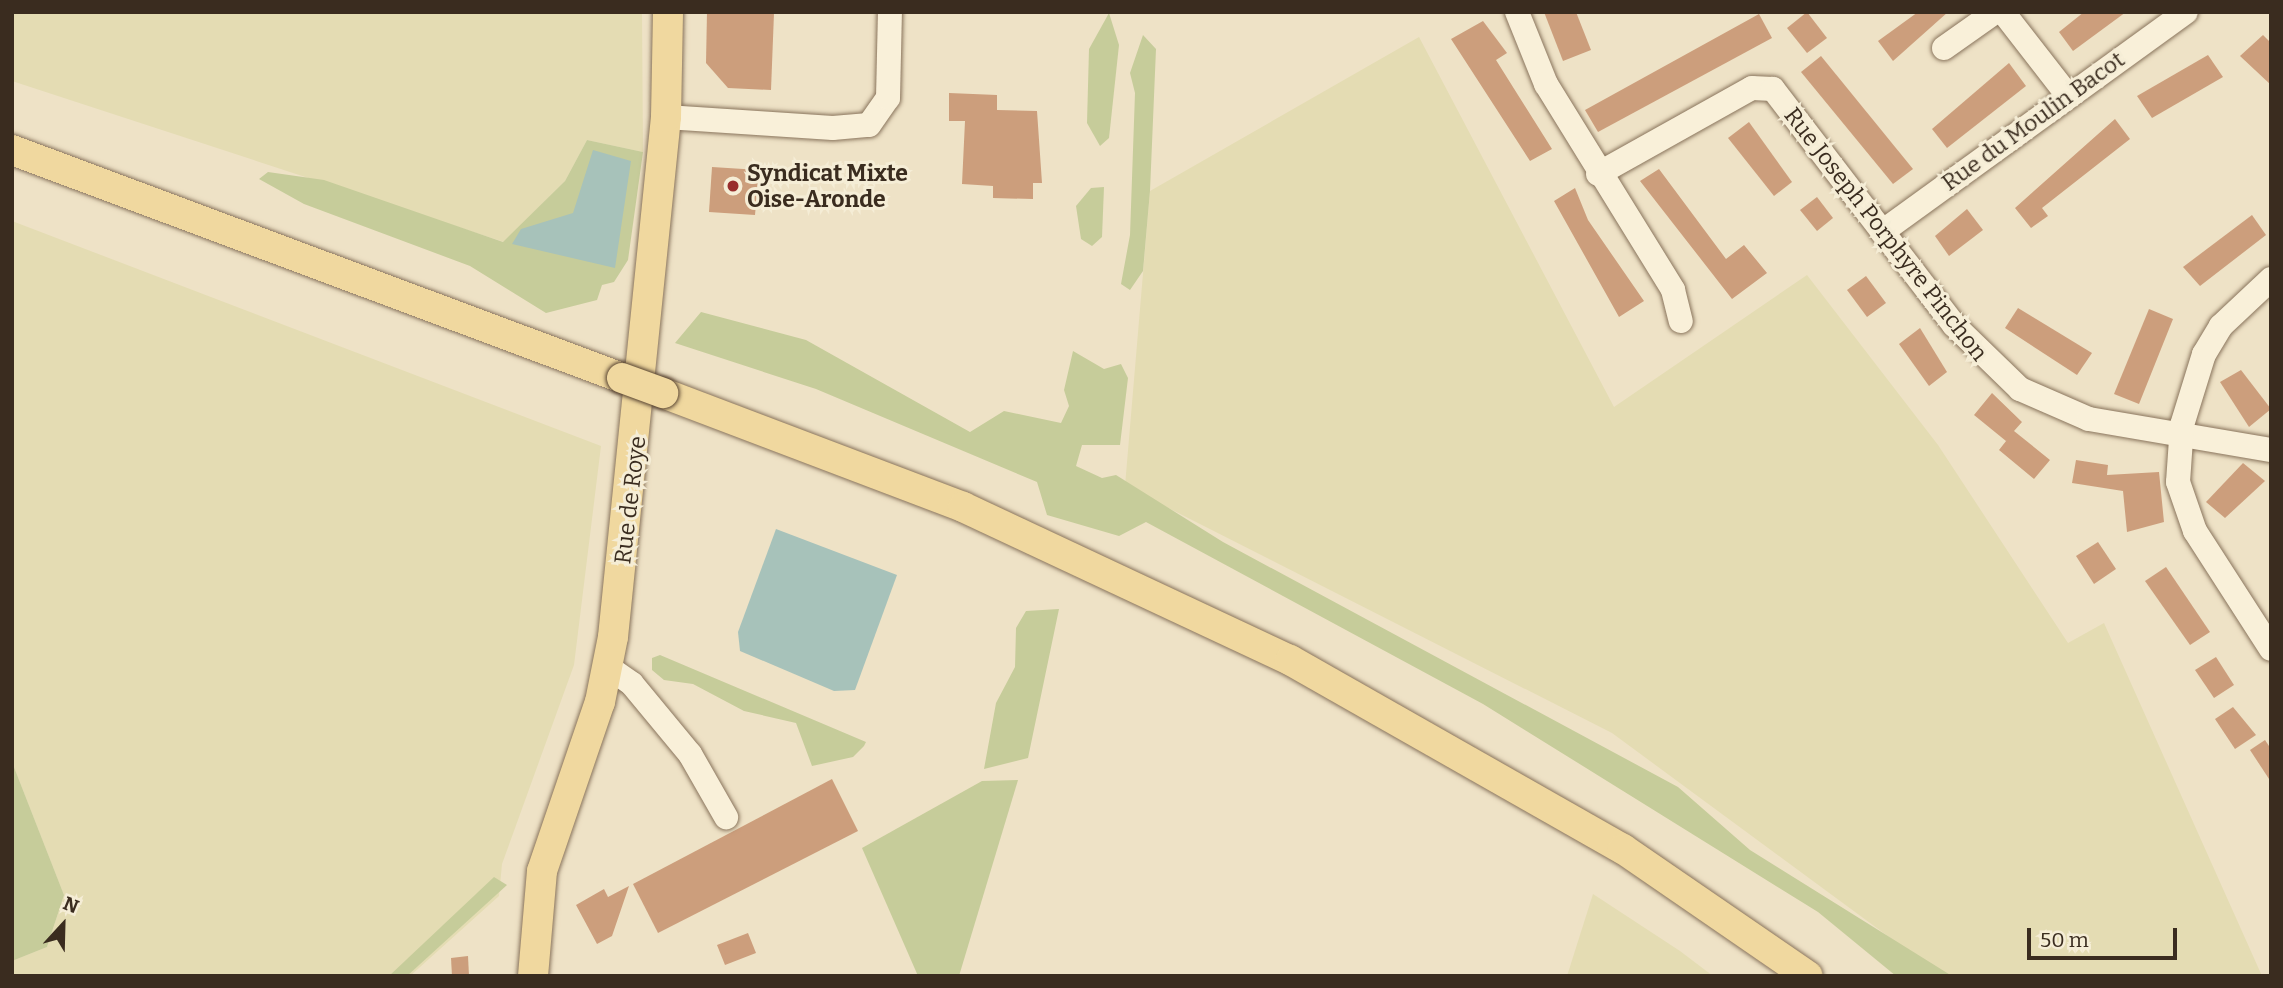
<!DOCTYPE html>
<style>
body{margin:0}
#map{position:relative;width:2283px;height:988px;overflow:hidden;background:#eee2c6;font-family:Bitter,serif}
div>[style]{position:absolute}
.farmland>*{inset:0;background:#e4dcb3}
.green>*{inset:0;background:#c6cc9a}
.water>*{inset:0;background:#a7c2ba}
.building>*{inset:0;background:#cc9e7c}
.roads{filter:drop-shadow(0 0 2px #89745c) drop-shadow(0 0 2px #89745c)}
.minor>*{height:24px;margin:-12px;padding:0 12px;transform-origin:12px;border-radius:12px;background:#f9f0d9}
.major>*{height:30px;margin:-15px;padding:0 15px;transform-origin:15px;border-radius:15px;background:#f0d89f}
.bridges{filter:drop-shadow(0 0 2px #574330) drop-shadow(0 0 2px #574330)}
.major-bridge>*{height:30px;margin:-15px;padding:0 15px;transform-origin:15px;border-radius:15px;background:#f0d89f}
.dots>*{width:19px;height:19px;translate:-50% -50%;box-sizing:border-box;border:4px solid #f5edd6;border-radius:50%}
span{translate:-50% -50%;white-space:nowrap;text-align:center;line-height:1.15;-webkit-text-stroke:6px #f5edd6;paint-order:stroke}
.street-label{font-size:23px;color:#3a2c1f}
.poi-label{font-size:23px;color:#3a2c1f;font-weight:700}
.left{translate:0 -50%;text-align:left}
.frame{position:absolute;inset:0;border:14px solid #3a2c1f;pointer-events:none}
.north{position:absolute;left:28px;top:890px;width:70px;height:70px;-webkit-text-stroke:5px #f5edd6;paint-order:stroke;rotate:22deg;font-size:19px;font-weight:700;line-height:28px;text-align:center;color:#3a2c1f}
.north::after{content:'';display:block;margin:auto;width:24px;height:32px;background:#3a2c1f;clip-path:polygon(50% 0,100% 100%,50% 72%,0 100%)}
.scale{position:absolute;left:2027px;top:928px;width:150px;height:32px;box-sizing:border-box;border:4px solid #3a2c1f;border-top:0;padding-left:9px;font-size:21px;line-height:24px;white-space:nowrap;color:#3a2c1f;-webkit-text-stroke:5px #f5edd6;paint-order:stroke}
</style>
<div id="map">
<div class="farmland">
<div style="clip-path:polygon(12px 12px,642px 12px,643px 152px,587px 140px,565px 181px,504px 242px,12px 81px)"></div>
<div style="clip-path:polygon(1419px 37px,1614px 407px,1807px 275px,1938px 445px,2068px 643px,2104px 623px,2262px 976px,1942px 976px,1612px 733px,1125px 486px,1150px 191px)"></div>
<div style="clip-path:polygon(12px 221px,601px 446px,574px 665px,502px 864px,499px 896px,410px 976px,12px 976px,12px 961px,47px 947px,64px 895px,12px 762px)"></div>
<div style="clip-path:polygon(1593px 894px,1680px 951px,1713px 976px,1567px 976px)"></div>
</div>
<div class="green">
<div style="clip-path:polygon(1109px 13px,1119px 45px,1109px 138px,1100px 146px,1087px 123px,1089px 49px)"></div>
<div style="clip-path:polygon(1143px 35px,1156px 49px,1150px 191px,1143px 271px,1130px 290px,1121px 284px,1130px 235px,1135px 93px,1130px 73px)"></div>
<div style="clip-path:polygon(587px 140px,643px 152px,628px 260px,614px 282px,602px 285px,597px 300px,546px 313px,470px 266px,304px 204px,259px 179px,268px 172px,324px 180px,503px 242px,565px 181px)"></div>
<div style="clip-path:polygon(1104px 187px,1102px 237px,1092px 246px,1081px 239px,1076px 206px,1091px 188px)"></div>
<div style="clip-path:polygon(701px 312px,806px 340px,970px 432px,1004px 411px,1061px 423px,1069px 406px,1064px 390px,1073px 351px,1104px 369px,1121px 364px,1128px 378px,1120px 445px,1082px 445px,1076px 466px,1102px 478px,1116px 475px,1223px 542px,1678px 787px,1750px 850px,1952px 976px,1896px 976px,1818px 912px,1483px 704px,1146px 522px,1119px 536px,1047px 515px,1037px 482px,816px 389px,675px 343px)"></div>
<div style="clip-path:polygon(1059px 609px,1028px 758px,984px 769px,996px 703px,1015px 667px,1016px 628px,1026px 611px)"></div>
<div style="clip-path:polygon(660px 655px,866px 742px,864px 746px,853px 757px,812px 766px,796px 723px,744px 711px,693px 684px,664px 680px,652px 670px,652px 658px)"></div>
<div style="clip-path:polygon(12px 762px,64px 895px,47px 947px,12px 961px)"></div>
<div style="clip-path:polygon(1018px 780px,959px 976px,918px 976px,862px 848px,982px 781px)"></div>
<div style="clip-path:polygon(494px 877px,507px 885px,407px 976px,389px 976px)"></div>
</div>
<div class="water">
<div style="clip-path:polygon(593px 150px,631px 161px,615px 268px,512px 244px,521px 229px,573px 213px)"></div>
<div style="clip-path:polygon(776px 529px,897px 575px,855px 690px,834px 691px,740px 651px,738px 632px)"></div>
</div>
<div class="building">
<div style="clip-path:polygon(707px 12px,774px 13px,771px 90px,728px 88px,706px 63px)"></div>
<div style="clip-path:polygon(1544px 12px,1576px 12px,1591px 50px,1563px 61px)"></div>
<div style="clip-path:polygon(1807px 12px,1827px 38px,1807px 53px,1787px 28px)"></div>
<div style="clip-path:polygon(1918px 12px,1948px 12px,1893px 61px,1878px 41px)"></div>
<div style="clip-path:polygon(2084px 12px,2126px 12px,2073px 51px,2059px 32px)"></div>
<div style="clip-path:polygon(1759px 14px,1772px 38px,1598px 132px,1585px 110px)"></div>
<div style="clip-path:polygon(1483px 21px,1507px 53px,1496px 60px,1552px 149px,1530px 161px,1451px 39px)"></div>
<div style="clip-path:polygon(2263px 35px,2271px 43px,2271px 85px,2240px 56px)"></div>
<div style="clip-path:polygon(2208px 55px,2223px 77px,2152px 118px,2137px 96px)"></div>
<div style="clip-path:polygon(1821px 56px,1913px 169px,1893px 184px,1801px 72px)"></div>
<div style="clip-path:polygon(2009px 63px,2026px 86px,1947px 148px,1932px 129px)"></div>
<div style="clip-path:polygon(949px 93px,997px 95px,997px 110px,1037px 111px,1042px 183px,1033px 183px,1033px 199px,993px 198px,993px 186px,962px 184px,965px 121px,949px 121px)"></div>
<div style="clip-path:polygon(2115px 119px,2130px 139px,2042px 208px,2048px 216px,2031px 228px,2015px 208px)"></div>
<div style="clip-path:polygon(1749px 122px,1792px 182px,1774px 196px,1728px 138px)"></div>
<div style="clip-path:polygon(712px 167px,759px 170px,755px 215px,709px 212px)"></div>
<div style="clip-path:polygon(1659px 169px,1726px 259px,1744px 245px,1767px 273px,1732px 299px,1640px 181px)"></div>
<div style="clip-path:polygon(1575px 188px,1588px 220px,1644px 301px,1619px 317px,1554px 201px)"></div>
<div style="clip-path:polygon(1817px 197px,1833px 218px,1817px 231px,1800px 210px)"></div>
<div style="clip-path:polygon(1967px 209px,1983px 230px,1949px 256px,1935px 236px)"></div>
<div style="clip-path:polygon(2252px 215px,2266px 235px,2200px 286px,2183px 267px)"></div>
<div style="clip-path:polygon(1866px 276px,1886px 303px,1867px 317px,1847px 290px)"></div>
<div style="clip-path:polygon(2018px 308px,2092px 353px,2077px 375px,2005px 328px)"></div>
<div style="clip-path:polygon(2149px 309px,2173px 319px,2139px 404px,2114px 394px)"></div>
<div style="clip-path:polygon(1920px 328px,1947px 372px,1929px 386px,1899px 344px)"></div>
<div style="clip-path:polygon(2241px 370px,2271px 409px,2249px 427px,2220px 382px)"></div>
<div style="clip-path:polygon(1992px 393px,2022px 422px,2014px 431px,2050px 460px,2034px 479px,1999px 450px,2010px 436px,2006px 441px,1974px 415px)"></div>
<div style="clip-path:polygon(2076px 460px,2108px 465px,2107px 475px,2159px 472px,2164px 522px,2127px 532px,2123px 491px,2072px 483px)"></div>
<div style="clip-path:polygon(2243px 463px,2265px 481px,2225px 518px,2206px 502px)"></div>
<div style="clip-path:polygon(2098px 542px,2116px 569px,2094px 584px,2076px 556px)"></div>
<div style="clip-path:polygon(2166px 567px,2210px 632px,2190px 645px,2145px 581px)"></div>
<div style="clip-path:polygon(2216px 657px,2234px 685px,2214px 698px,2195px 670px)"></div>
<div style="clip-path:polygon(2233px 707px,2256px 735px,2235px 749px,2215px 719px)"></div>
<div style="clip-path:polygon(2265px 740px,2271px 749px,2271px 782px,2250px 750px)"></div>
<div style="clip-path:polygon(832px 779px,858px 831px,658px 933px,633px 884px)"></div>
<div style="clip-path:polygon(629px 886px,612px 936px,597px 944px,576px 905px,604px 889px,608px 897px)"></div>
<div style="clip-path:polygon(748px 933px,756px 953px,725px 965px,717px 945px)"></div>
<div style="clip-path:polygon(468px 956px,469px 976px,452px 976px,451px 958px)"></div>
</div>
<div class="roads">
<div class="minor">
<div style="left:1517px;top:12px;width:78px;rotate:68.1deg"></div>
<div style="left:1546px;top:84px;width:242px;rotate:58.3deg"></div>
<div style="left:1673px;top:290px;width:32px;rotate:76deg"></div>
<div style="left:2003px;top:12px;width:103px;rotate:52.1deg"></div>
<div style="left:1944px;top:48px;width:62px;rotate:-35.2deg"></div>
<div style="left:666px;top:117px;width:167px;rotate:3.8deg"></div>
<div style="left:833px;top:128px;width:36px;rotate:-5deg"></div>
<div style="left:869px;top:125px;width:33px;rotate:-55deg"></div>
<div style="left:888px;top:98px;width:86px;rotate:-88.7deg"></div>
<div style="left:1598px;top:174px;width:176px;rotate:-29.2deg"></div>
<div style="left:1752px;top:88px;width:21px;rotate:3deg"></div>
<div style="left:1773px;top:89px;width:297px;rotate:52.5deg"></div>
<div style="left:1954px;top:325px;width:92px;rotate:44.1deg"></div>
<div style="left:2020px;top:389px;width:75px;rotate:23.5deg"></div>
<div style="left:2089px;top:419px;width:185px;rotate:9.7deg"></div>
<div style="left:1882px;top:232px;width:375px;rotate:-35.9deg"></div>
<div style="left:2271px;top:279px;width:69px;rotate:136.8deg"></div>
<div style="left:2221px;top:326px;width:33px;rotate:121deg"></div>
<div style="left:2204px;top:354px;width:74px;rotate:107.2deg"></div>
<div style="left:2182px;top:425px;width:57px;rotate:94deg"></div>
<div style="left:2178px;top:482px;width:52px;rotate:70.9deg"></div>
<div style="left:2195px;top:531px;width:140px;rotate:57.2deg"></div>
<div style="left:608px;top:667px;width:29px;rotate:35deg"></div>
<div style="left:632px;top:684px;width:91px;rotate:50.4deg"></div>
<div style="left:690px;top:754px;width:73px;rotate:60.3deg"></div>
</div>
<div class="major">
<div style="left:12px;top:150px;width:651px;rotate:20.49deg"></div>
<div style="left:663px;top:393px;width:321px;rotate:20.8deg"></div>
<div style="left:963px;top:507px;width:361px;rotate:25.1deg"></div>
<div style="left:1290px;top:660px;width:383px;rotate:29.6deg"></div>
<div style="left:1623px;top:849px;width:224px;rotate:34.5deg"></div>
<div style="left:533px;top:976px;width:105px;rotate:-85.1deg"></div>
<div style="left:542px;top:871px;width:179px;rotate:-71.1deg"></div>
<div style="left:600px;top:702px;width:66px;rotate:-78.7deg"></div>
<div style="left:613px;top:637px;width:523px;rotate:-84.18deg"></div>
<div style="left:666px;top:117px;width:105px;rotate:-88.9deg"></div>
</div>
</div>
<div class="bridges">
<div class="major-bridge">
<div style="left:622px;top:378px;width:44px;rotate:20.1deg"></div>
</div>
</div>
<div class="dots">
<div style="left:733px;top:186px;background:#982d2c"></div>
</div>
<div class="street-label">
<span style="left:2033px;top:121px;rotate:-36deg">Rue du Moulin Bacot</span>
<span style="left:1886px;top:234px;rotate:52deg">Rue Joseph Porphyre Pinchon</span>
<span style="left:630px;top:500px;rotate:-83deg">Rue de Roye</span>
</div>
<div class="poi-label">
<span class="left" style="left:747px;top:186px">Syndicat Mixte<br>Oise-Aronde</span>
</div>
<div class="frame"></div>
<div class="north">N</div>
<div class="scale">50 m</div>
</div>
